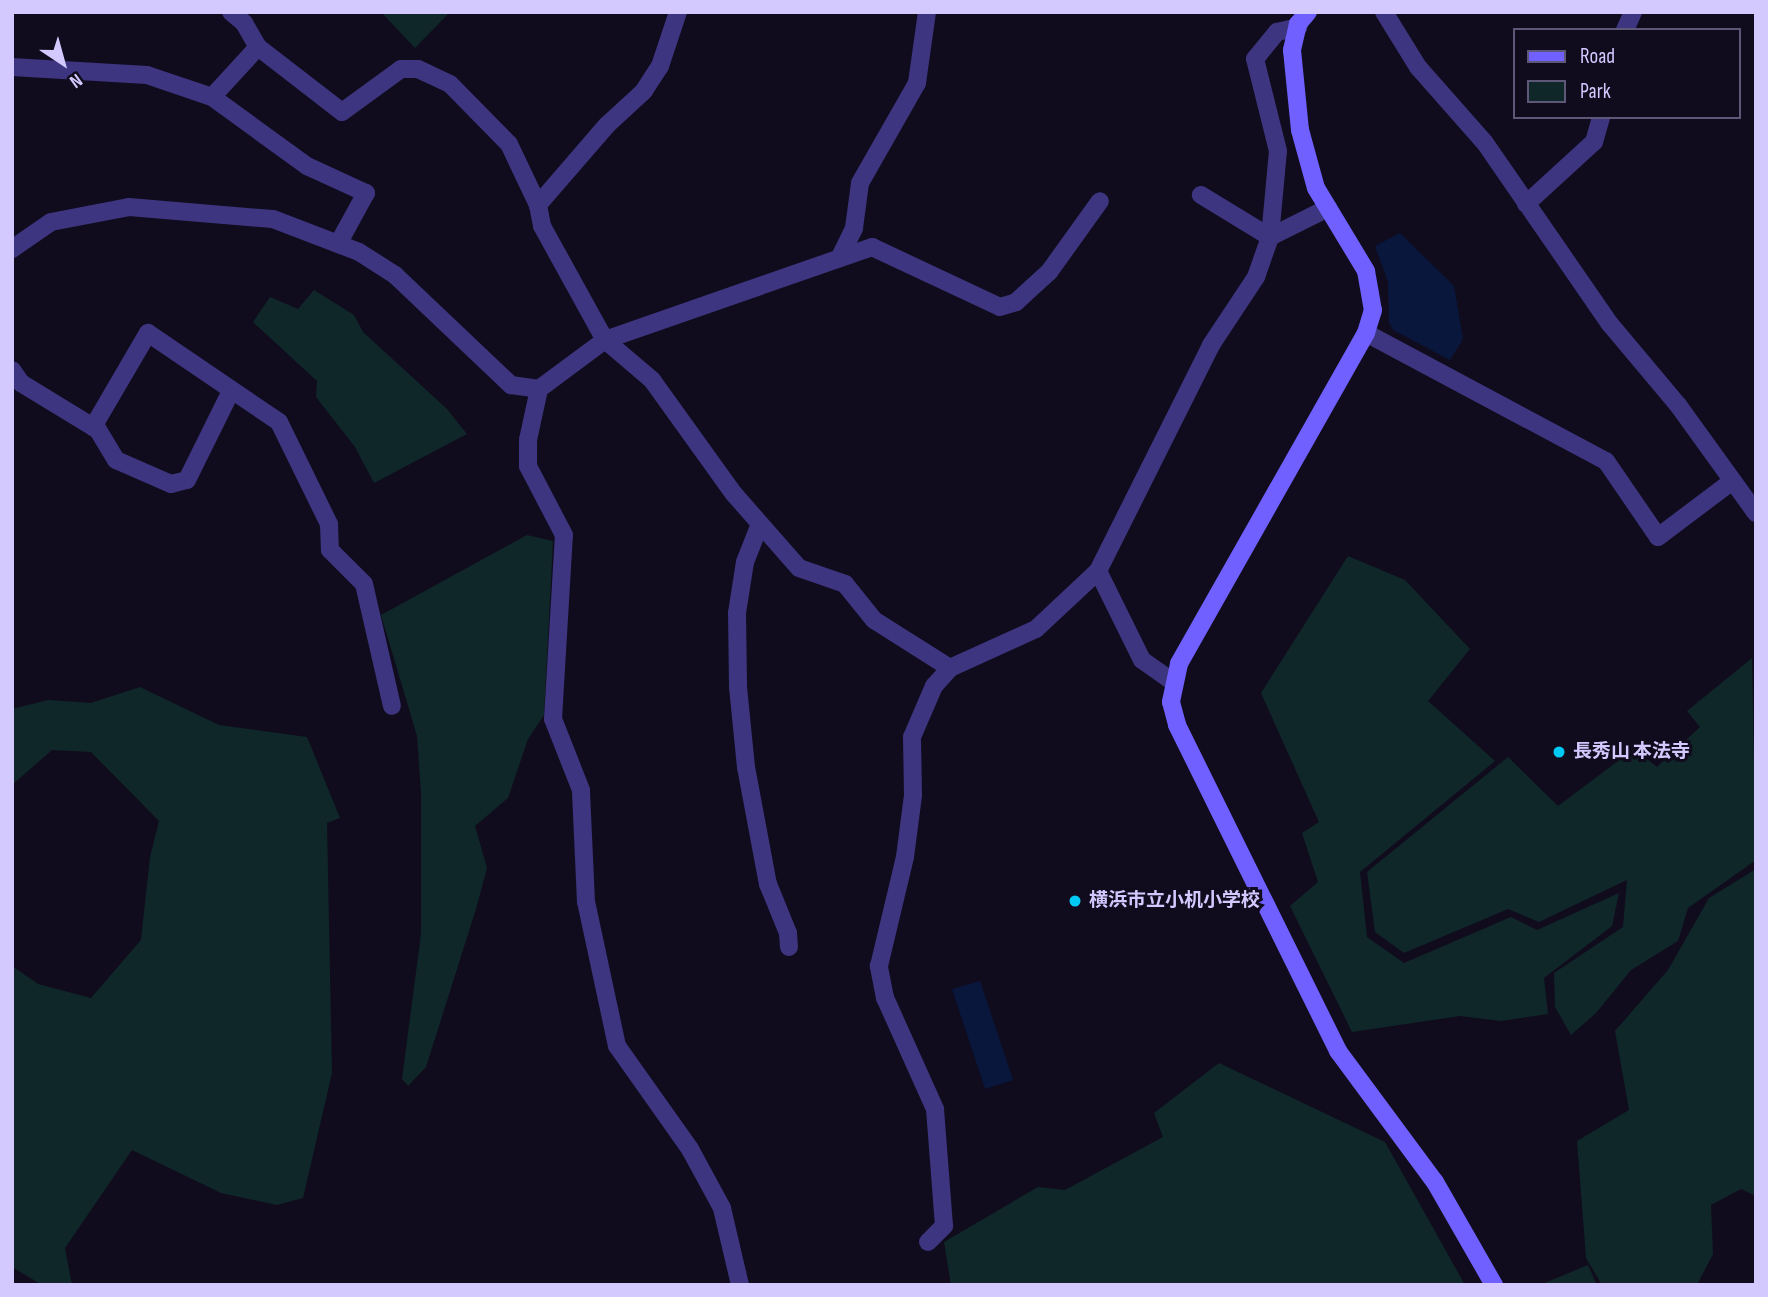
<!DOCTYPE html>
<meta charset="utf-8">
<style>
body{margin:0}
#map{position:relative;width:1768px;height:1297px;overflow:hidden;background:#100c1e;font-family:"Sofia Sans Condensed","Noto Sans JP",sans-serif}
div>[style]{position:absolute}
.green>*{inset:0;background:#0f2728}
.water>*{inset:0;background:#08173b}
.street>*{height:18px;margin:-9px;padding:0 9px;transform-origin:9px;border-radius:9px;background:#3d357f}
.secondary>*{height:18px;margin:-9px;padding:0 9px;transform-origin:9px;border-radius:9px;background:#6f60ff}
.dots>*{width:19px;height:19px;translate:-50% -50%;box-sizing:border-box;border:4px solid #100c1e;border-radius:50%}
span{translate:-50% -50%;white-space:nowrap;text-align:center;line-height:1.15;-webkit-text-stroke:6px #100c1e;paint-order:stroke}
.poi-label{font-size:19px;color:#d3c9ff;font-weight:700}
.left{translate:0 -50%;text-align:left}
.frame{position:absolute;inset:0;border:14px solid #d3c9ff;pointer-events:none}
.legend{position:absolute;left:1513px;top:28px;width:228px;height:91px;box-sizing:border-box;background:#100c1e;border:2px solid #5e5878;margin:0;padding:9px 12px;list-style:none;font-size:21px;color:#d3c9ff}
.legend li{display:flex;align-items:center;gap:14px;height:35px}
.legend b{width:35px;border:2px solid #5e5878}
.north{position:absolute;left:28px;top:28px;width:70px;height:70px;-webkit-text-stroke:5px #100c1e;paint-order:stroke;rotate:144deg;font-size:19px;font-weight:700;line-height:28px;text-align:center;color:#d3c9ff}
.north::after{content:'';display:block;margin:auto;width:24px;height:32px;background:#d3c9ff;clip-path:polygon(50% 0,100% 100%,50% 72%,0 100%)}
</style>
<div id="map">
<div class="green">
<div style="clip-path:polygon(381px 12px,450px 12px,415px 48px)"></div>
<div style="clip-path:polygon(314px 290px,354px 315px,363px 332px,447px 409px,467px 434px,374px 483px,355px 447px,316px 397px,317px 381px,253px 322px,270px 297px,298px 309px)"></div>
<div style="clip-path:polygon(527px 535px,553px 541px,544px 715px,528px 739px,508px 798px,475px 826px,487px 868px,476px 909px,426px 1067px,408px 1086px,402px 1079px,421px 934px,421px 793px,417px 736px,381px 615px)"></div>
<div style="clip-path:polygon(1348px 556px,1405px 580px,1470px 649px,1428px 701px,1495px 761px,1360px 872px,1367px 937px,1404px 963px,1511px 917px,1537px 930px,1619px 893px,1612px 926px,1544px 978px,1548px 1014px,1501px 1021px,1460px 1016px,1352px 1032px,1290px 906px,1318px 882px,1302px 833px,1319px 822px,1261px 693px)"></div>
<div style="clip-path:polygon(1752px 658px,1756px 860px,1688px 908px,1678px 941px,1631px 970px,1596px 1013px,1571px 1035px,1555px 1007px,1554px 973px,1623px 927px,1627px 880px,1539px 922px,1508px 909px,1404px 953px,1375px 932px,1367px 872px,1508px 757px,1558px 806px,1634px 749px,1657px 767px,1700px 727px,1687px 711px)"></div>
<div style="clip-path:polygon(140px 687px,219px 725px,307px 737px,340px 818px,327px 823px,332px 1073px,303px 1198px,277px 1205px,221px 1193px,132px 1150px,65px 1248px,72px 1285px,42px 1285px,12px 1267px,12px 966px,38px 984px,91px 998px,141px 940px,150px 857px,159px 821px,91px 752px,52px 750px,12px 785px,12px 709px,48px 700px,91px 703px)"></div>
<div style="clip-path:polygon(1756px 869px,1756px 1196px,1741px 1189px,1711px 1205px,1713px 1254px,1697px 1285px,1602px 1285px,1586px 1258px,1577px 1141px,1629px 1110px,1615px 1031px,1668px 970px,1709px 898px)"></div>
<div style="clip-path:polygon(1219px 1063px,1385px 1142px,1465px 1285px,951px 1285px,944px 1242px,1038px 1187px,1065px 1190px,1163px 1137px,1154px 1113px)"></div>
<div style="clip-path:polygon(1588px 1265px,1597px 1285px,1540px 1285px)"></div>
</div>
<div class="water">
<div style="clip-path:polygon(1400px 233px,1454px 286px,1463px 339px,1450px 360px,1393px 330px,1389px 322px,1388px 282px,1375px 246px)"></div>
<div style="clip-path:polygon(980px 981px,1013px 1080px,985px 1089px,952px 989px)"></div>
</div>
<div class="street">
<div style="left:231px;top:12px;width:17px;rotate:40deg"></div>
<div style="left:244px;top:23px;width:28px;rotate:60deg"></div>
<div style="left:258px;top:47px;width:106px;rotate:37.7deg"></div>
<div style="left:342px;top:112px;width:73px;rotate:-36.1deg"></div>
<div style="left:401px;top:69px;width:17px"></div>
<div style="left:418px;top:69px;width:35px;rotate:25deg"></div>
<div style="left:450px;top:84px;width:84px;rotate:45.5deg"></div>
<div style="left:509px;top:144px;width:68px;rotate:64.6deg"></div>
<div style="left:678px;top:12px;width:57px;rotate:108.4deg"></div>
<div style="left:660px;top:66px;width:30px;rotate:123deg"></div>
<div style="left:644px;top:91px;width:50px;rotate:137.4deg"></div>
<div style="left:607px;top:125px;width:106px;rotate:130.8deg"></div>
<div style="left:538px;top:205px;width:21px;rotate:79deg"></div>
<div style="left:542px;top:226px;width:130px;rotate:61.1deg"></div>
<div style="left:605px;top:340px;width:62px;rotate:40.4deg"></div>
<div style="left:652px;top:380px;width:140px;rotate:54.3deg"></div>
<div style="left:734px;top:494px;width:98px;rotate:48.7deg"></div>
<div style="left:799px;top:568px;width:49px;rotate:19.2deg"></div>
<div style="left:845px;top:584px;width:46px;rotate:51.1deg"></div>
<div style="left:874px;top:620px;width:90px;rotate:32.3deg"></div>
<div style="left:950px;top:668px;width:94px;rotate:-24.4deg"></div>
<div style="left:1036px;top:629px;width:85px;rotate:-43.1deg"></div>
<div style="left:1098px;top:571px;width:253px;rotate:-63.4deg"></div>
<div style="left:1211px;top:345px;width:82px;rotate:-56.5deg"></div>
<div style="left:1256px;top:277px;width:42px;rotate:-70.7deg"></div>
<div style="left:1270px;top:237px;width:81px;rotate:-148.7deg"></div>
<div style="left:1384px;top:12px;width:65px;rotate:58.3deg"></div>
<div style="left:1418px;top:67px;width:101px;rotate:48.6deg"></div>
<div style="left:1485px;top:143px;width:220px;rotate:55.4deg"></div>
<div style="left:1610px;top:324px;width:106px;rotate:50deg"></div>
<div style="left:1678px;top:405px;width:133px;rotate:54.2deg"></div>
<div style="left:1625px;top:30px;width:20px;rotate:-66deg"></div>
<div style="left:12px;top:67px;width:135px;rotate:3.4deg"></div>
<div style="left:147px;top:75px;width:69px;rotate:18.7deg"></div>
<div style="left:212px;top:97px;width:117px;rotate:36deg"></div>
<div style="left:307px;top:166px;width:65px;rotate:24.6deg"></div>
<div style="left:366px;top:193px;width:58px;rotate:118.8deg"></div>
<div style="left:212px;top:97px;width:68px;rotate:-47.4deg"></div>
<div style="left:1526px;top:204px;width:92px;rotate:-42.4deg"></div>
<div style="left:1594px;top:142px;width:26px;rotate:-74deg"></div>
<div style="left:1270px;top:237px;width:86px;rotate:-84.7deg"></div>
<div style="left:1278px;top:151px;width:95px;rotate:-104deg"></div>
<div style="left:1255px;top:59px;width:35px;rotate:-51deg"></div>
<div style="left:1277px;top:32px;width:22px;rotate:-13deg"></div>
<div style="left:1270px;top:237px;width:65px;rotate:-26.6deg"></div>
<div style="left:12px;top:249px;width:47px;rotate:-34.7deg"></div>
<div style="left:51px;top:222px;width:79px;rotate:-10.9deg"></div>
<div style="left:129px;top:207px;width:144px;rotate:4.8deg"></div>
<div style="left:273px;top:219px;width:92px;rotate:21deg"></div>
<div style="left:359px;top:252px;width:43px;rotate:32.6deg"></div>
<div style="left:395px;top:275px;width:160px;rotate:43.5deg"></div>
<div style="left:511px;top:385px;width:28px;rotate:8deg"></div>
<div style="left:841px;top:255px;width:30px;rotate:-64deg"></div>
<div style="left:854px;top:228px;width:45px;rotate:-82.4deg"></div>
<div style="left:860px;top:183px;width:115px;rotate:-60.3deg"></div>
<div style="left:917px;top:83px;width:72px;rotate:-82deg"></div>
<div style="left:1366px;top:333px;width:272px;rotate:28.1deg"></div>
<div style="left:1606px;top:461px;width:92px;rotate:55.6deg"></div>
<div style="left:1658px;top:537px;width:91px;rotate:-37deg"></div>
<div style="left:12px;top:370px;width:16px;rotate:55deg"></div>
<div style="left:21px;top:383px;width:90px;rotate:31.4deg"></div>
<div style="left:98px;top:430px;width:35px;rotate:59deg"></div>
<div style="left:116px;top:460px;width:60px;rotate:23.6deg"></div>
<div style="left:171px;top:484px;width:16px;rotate:-14deg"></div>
<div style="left:187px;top:480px;width:99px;rotate:-63.7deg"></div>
<div style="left:93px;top:427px;width:109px;rotate:-59.7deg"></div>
<div style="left:148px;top:333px;width:158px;rotate:34.2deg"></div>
<div style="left:279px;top:422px;width:114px;rotate:63.9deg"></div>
<div style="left:329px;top:524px;width:26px;rotate:88deg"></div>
<div style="left:330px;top:550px;width:48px;rotate:45deg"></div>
<div style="left:364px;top:584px;width:125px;rotate:77.1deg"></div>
<div style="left:760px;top:524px;width:41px;rotate:111.5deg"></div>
<div style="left:745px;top:562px;width:52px;rotate:98.9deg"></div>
<div style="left:737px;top:613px;width:74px;rotate:89.2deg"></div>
<div style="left:738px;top:687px;width:80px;rotate:84.3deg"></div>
<div style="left:746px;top:767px;width:119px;rotate:79.4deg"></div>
<div style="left:768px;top:884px;width:53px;rotate:67.8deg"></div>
<div style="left:788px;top:933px;width:14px;rotate:86deg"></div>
<div style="left:1098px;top:571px;width:99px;rotate:63.7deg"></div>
<div style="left:1142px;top:660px;width:38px;rotate:35deg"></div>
<div style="left:928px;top:1242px;width:23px;rotate:-45deg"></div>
<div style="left:944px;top:1226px;width:117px;rotate:-94.4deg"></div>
<div style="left:935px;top:1109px;width:122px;rotate:-114.2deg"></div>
<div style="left:885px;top:998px;width:33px;rotate:-101deg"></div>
<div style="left:879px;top:966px;width:112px;rotate:-76.6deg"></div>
<div style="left:905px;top:857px;width:63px;rotate:-82.6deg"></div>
<div style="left:913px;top:795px;width:58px;rotate:-91deg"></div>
<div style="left:912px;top:737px;width:56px;rotate:-66.7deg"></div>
<div style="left:934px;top:686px;width:24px;rotate:-48deg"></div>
<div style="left:740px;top:1285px;width:79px;rotate:-103.2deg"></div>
<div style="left:722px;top:1208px;width:67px;rotate:-118.5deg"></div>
<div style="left:690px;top:1149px;width:126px;rotate:-125.3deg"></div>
<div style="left:617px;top:1046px;width:147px;rotate:-102.1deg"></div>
<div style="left:586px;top:902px;width:112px;rotate:-92.6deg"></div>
<div style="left:581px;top:790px;width:76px;rotate:-111.5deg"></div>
<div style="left:553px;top:719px;width:184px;rotate:-86.6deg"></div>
<div style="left:564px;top:535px;width:78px;rotate:-117.6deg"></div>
<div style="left:528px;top:466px;width:26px;rotate:-90deg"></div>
<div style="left:528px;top:440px;width:52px;rotate:-77.8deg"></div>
<div style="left:539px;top:389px;width:82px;rotate:-36.6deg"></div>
<div style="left:605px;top:340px;width:283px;rotate:-19.2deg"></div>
<div style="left:872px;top:247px;width:141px;rotate:25.1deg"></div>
<div style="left:1000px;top:307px;width:17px;rotate:-17deg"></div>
<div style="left:1016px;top:302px;width:45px;rotate:-42.3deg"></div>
<div style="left:1049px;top:272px;width:87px;rotate:-54.3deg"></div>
</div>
<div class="secondary">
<div style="left:1308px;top:12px;width:16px;rotate:130deg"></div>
<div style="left:1298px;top:24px;width:27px;rotate:103deg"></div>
<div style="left:1292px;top:50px;width:80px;rotate:84.3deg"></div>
<div style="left:1300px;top:130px;width:60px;rotate:74.6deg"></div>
<div style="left:1316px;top:188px;width:97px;rotate:58.9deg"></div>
<div style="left:1366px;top:271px;width:40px;rotate:80deg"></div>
<div style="left:1373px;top:310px;width:24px;rotate:107deg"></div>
<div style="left:1366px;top:333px;width:380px;rotate:119.5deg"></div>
<div style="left:1179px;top:664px;width:39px;rotate:102deg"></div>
<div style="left:1171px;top:702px;width:24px;rotate:75deg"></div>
<div style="left:1177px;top:725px;width:364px;rotate:63.7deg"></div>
<div style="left:1338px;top:1051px;width:163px;rotate:53.5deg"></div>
<div style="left:1435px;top:1182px;width:119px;rotate:60.2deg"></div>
</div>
<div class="dots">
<div style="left:1559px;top:752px;background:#00caf4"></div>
<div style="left:1075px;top:901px;background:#00caf4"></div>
</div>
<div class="poi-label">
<span class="left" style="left:1573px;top:752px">長秀山 本法寺</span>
<span class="left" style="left:1089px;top:901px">横浜市立小机小学校</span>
</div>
<div class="frame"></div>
<ul class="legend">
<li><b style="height:9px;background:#6f60ff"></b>Road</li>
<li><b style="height:19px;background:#0f2728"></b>Park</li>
</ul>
<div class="north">N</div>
</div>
